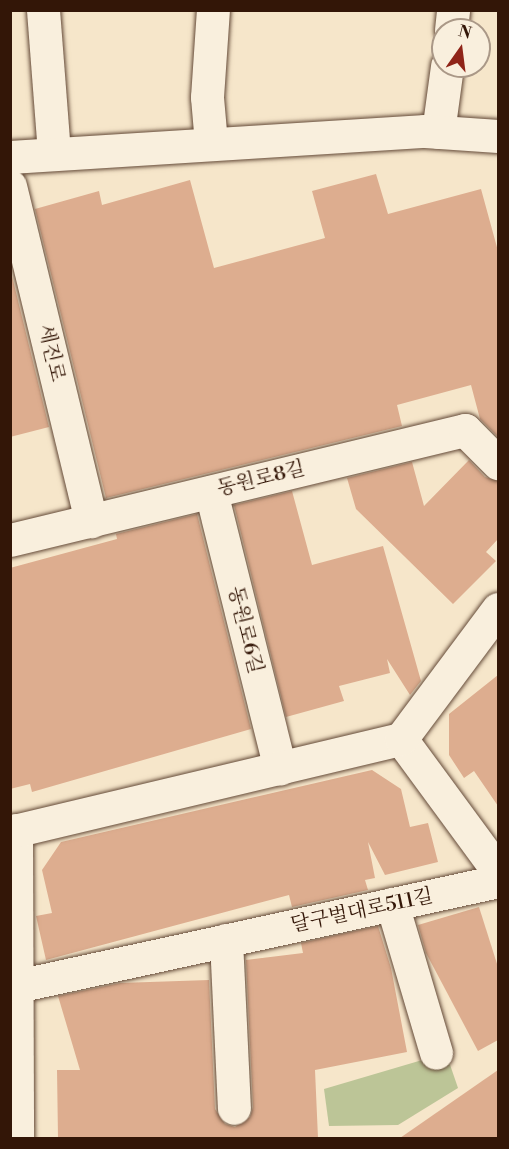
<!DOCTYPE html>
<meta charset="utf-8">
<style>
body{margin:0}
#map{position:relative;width:509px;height:1149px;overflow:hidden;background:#f6e6ca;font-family:"Libre Bodoni","Noto Serif KR",serif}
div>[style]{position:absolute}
.green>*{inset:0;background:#bcc597}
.building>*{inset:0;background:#ddad8f}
.roads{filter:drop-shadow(0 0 2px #644a38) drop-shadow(0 0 2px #644a38)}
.minor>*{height:33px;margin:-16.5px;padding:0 16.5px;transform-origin:16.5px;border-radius:16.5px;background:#f9efdd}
span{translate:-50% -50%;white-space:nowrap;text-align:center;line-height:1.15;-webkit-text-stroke:4.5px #f9efdd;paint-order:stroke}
.street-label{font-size:20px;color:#331607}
.frame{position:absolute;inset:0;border:12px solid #331607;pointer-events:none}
.north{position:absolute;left:431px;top:18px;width:60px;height:60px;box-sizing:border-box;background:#f9efdd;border:2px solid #aa9887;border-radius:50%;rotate:14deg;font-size:16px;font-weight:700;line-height:24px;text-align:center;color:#331607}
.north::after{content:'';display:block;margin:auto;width:21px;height:27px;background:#8f2418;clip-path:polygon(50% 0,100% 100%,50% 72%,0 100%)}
</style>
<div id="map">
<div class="green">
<div style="clip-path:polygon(446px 1053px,458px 1088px,398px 1125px,329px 1126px,324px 1089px)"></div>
</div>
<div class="building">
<div style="clip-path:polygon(376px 174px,388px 214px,481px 189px,498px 251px,498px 437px,480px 419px,471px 385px,397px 405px,402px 426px,106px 498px,35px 209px,99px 191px,102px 205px,190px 180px,214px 268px,325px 238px,312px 191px)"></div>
<div style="clip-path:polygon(10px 268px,49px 427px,10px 437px)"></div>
<div style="clip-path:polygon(469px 460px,485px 477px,498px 481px,498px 539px,486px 552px,496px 561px,453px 604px,356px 509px,347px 478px,412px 462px,424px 506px)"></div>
<div style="clip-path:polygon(292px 491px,312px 565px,383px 546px,421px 681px,410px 695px,387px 659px,390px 673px,339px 686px,344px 701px,286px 717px,234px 505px)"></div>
<div style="clip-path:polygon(197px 514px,251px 729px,32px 792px,30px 784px,10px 789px,10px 568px,117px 539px,116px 534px)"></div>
<div style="clip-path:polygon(498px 675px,498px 806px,474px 771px,464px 778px,449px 755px,449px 714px)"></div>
<div style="clip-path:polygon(372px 770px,401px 789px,410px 827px,428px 823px,438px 862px,385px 875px,368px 842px,375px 878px,365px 880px,368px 890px,292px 907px,289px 895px,46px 960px,36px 916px,52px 913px,42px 870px,61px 842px)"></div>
<div style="clip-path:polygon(479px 907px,498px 967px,498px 1040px,478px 1051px,426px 953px,418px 925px)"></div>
<div style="clip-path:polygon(378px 926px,391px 968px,407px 1052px,315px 1070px,318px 1138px,58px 1138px,57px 1070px,80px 1070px,58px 996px,120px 983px,209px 980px,215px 1109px,225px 1124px,235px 1127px,250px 1117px,253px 1107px,246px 960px,303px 953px,301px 943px)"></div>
<div style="clip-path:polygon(498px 1070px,498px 1138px,400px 1138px)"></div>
</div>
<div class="roads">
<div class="minor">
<div style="left:43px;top:10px;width:143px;rotate:85.6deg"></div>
<div style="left:451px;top:30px;width:20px;rotate:-84deg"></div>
<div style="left:438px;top:132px;width:67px;rotate:-82.2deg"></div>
<div style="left:211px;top:143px;width:46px;rotate:-95deg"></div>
<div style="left:207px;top:97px;width:87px;rotate:-86.1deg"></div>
<div style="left:10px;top:157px;width:416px;rotate:-3.6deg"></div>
<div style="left:425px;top:131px;width:73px;rotate:3.9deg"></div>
<div style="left:10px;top:186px;width:345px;rotate:76.4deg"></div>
<div style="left:211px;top:492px;width:285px;rotate:76deg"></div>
<div style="left:10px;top:540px;width:468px;rotate:-13.6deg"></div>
<div style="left:465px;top:430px;width:47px;rotate:45deg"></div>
<div style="left:401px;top:739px;width:164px;rotate:53.7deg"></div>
<div style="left:16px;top:830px;width:308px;rotate:89.8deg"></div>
<div style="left:10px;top:832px;width:402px;rotate:-13.4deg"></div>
<div style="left:401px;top:739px;width:162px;rotate:-53.3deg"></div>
<div style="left:392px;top:904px;width:155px;rotate:73.5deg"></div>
<div style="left:226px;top:940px;width:168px;rotate:87.3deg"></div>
<div style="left:17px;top:986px;width:492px;rotate:-12.3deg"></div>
</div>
</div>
<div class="street-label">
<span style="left:51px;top:353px;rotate:77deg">세진로</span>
<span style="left:261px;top:479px;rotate:-14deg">동원로8길</span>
<span style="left:245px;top:630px;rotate:76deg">동원로6길</span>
<span style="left:362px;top:911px;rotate:-12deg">달구벌대로511길</span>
</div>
<div class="frame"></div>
<div class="north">N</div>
</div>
